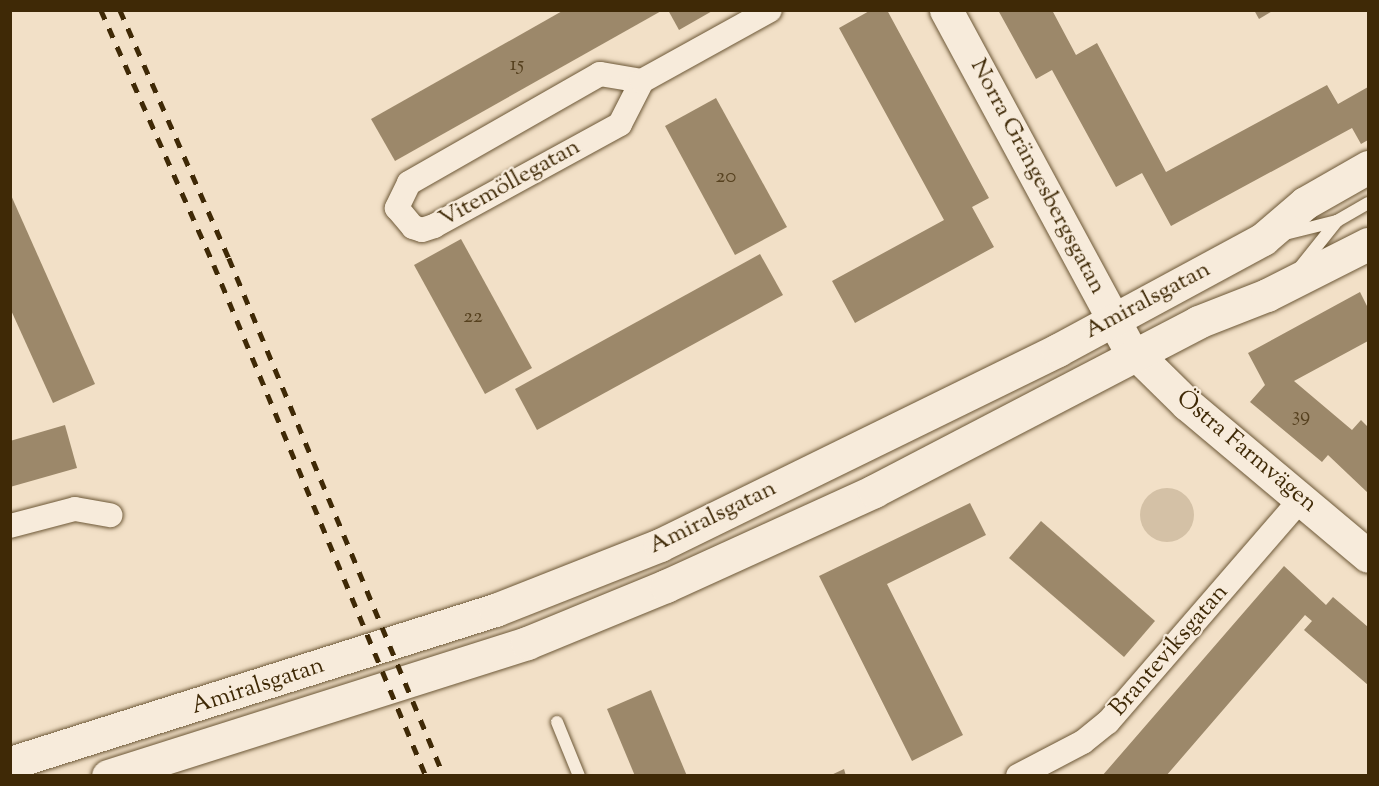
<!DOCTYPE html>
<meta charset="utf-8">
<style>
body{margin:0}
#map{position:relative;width:1379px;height:786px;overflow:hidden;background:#f2e0c7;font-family:"Sorts Mill Goudy",serif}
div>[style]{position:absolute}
.green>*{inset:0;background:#d4c1a6}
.round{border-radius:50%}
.building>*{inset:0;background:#9c886a}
.roads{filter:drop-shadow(0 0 2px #6c5736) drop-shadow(0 0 2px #6c5736)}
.lane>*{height:12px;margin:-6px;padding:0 6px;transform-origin:6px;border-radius:6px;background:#f7ebdb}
.street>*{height:24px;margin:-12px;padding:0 12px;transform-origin:12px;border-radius:12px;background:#f7ebdb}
.secondary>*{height:33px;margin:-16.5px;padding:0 16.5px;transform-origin:16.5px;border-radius:16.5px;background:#f7ebdb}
.rail>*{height:4.5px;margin-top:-2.25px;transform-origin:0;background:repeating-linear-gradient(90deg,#3f2906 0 10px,transparent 0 20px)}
span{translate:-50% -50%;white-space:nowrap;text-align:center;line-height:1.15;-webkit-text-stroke:4.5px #f7ebdb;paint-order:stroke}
.number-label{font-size:21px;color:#56411f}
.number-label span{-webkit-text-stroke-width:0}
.street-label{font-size:24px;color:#3f2906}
.frame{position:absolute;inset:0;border:12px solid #3f2906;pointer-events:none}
</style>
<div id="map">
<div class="green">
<div class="round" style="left:1140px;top:488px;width:54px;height:54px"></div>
</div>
<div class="building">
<div style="clip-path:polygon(564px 10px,663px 10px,395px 161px,371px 119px)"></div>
<div style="clip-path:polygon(668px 10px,714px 10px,679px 30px)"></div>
<div style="clip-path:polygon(871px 10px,887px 10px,989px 198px,972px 207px,994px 247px,855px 323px,832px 281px,944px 220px,839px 28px)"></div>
<div style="clip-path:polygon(998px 10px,1052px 10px,1076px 55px,1097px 43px,1166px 172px,1327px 85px,1338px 104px,1368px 87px,1368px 140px,1361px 144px,1352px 128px,1171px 226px,1142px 173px,1116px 187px,1052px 70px,1036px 79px)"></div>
<div style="clip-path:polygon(1254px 10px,1274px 10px,1259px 19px)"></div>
<div style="clip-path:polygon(716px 98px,787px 227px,735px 255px,665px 126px)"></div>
<div style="clip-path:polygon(10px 193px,95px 384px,53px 403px,10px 308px)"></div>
<div style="clip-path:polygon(461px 239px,532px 368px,485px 394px,414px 265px)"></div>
<div style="clip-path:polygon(760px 254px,783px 295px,537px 430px,515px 389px)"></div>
<div style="clip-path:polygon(1360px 292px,1368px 308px,1368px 341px,1294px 381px,1352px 430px,1361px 420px,1368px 427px,1368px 493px,1328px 455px,1322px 462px,1250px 402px,1265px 385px,1248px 353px)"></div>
<div style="clip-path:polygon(65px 425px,77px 468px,10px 487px,10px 441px)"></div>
<div style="clip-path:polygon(970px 503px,986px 535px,887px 584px,963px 735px,912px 761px,819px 576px)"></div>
<div style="clip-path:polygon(1041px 521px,1155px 621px,1124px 657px,1009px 558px)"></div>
<div style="clip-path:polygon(1284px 566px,1326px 605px,1333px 597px,1368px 627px,1368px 685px,1304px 630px,1312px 621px,1305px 615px,1166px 776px,1102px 776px)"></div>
<div style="clip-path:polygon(651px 690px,687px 776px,635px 776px,607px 709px)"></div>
<div style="clip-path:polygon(844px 769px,846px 776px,829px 776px)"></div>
</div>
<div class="roads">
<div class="lane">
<div style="left:1285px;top:234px;width:54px;rotate:-14deg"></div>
<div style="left:1337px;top:221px;width:36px;rotate:-30deg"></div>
<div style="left:1301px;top:266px;width:58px;rotate:-51.3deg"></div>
<div style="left:557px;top:722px;width:58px;rotate:67.8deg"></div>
</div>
<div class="street">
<div style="left:642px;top:81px;width:43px;rotate:-170.5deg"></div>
<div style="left:600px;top:74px;width:220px;rotate:150.3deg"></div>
<div style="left:409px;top:183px;width:28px;rotate:116deg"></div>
<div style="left:397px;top:208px;width:25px;rotate:50deg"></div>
<div style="left:413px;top:227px;width:9px;rotate:18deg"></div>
<div style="left:422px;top:230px;width:13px;rotate:-18deg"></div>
<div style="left:434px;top:226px;width:212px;rotate:-28.7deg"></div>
<div style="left:620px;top:124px;width:48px;rotate:-62.9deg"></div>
<div style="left:642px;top:81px;width:146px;rotate:-29deg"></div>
<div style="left:10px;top:526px;width:67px;rotate:-14.7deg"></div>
<div style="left:75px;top:509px;width:36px;rotate:10deg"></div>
<div style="left:1018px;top:776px;width:73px;rotate:-27.6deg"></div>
<div style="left:1083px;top:742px;width:32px;rotate:-39deg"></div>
<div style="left:1108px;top:722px;width:294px;rotate:-49.1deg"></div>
</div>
<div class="secondary">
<div style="left:946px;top:10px;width:381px;rotate:61.6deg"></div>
<div style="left:1127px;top:345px;width:84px;rotate:44.5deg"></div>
<div style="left:1187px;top:404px;width:236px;rotate:40deg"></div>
<div style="left:10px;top:763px;width:509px;rotate:-17.51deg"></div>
<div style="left:495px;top:610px;width:177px;rotate:-21.5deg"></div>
<div style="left:660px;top:545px;width:443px;rotate:-26.1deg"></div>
<div style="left:1058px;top:350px;width:233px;rotate:-28.4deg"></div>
<div style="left:1263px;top:239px;width:55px;rotate:-40.6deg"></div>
<div style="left:1305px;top:203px;width:73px;rotate:-29.7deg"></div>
<div style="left:108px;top:776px;width:440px;rotate:-17.6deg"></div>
<div style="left:527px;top:643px;width:150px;rotate:-22.3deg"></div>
<div style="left:666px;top:586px;width:229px;rotate:-24.5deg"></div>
<div style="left:874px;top:491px;width:365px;rotate:-27.5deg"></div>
<div style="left:1198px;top:322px;width:74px;rotate:-21.4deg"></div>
<div style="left:1267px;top:295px;width:113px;rotate:-26.8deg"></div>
</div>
</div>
<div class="rail">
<div style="left:101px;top:10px;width:279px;rotate:66.1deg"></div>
<div style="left:214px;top:265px;width:553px;rotate:67.47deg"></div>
<div style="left:120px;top:10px;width:271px;rotate:66.3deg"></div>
<div style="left:229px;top:258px;width:561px;rotate:67.46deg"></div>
</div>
<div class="number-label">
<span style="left:517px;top:65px">15</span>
<span style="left:726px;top:177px">20</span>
<span style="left:473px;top:317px">22</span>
<span style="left:1301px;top:416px">39</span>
</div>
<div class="street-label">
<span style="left:1037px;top:177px;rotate:62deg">Norra Grängesbergsgatan</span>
<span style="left:510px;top:184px;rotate:-29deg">Vitemöllegatan</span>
<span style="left:1148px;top:301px;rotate:-28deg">Amiralsgatan</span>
<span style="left:1246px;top:452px;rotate:40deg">Östra Farmvägen</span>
<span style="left:713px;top:518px;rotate:-26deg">Amiralsgatan</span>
<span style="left:1170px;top:651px;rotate:-49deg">Branteviksgatan</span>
<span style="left:258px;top:687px;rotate:-18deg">Amiralsgatan</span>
</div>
<div class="frame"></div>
</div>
